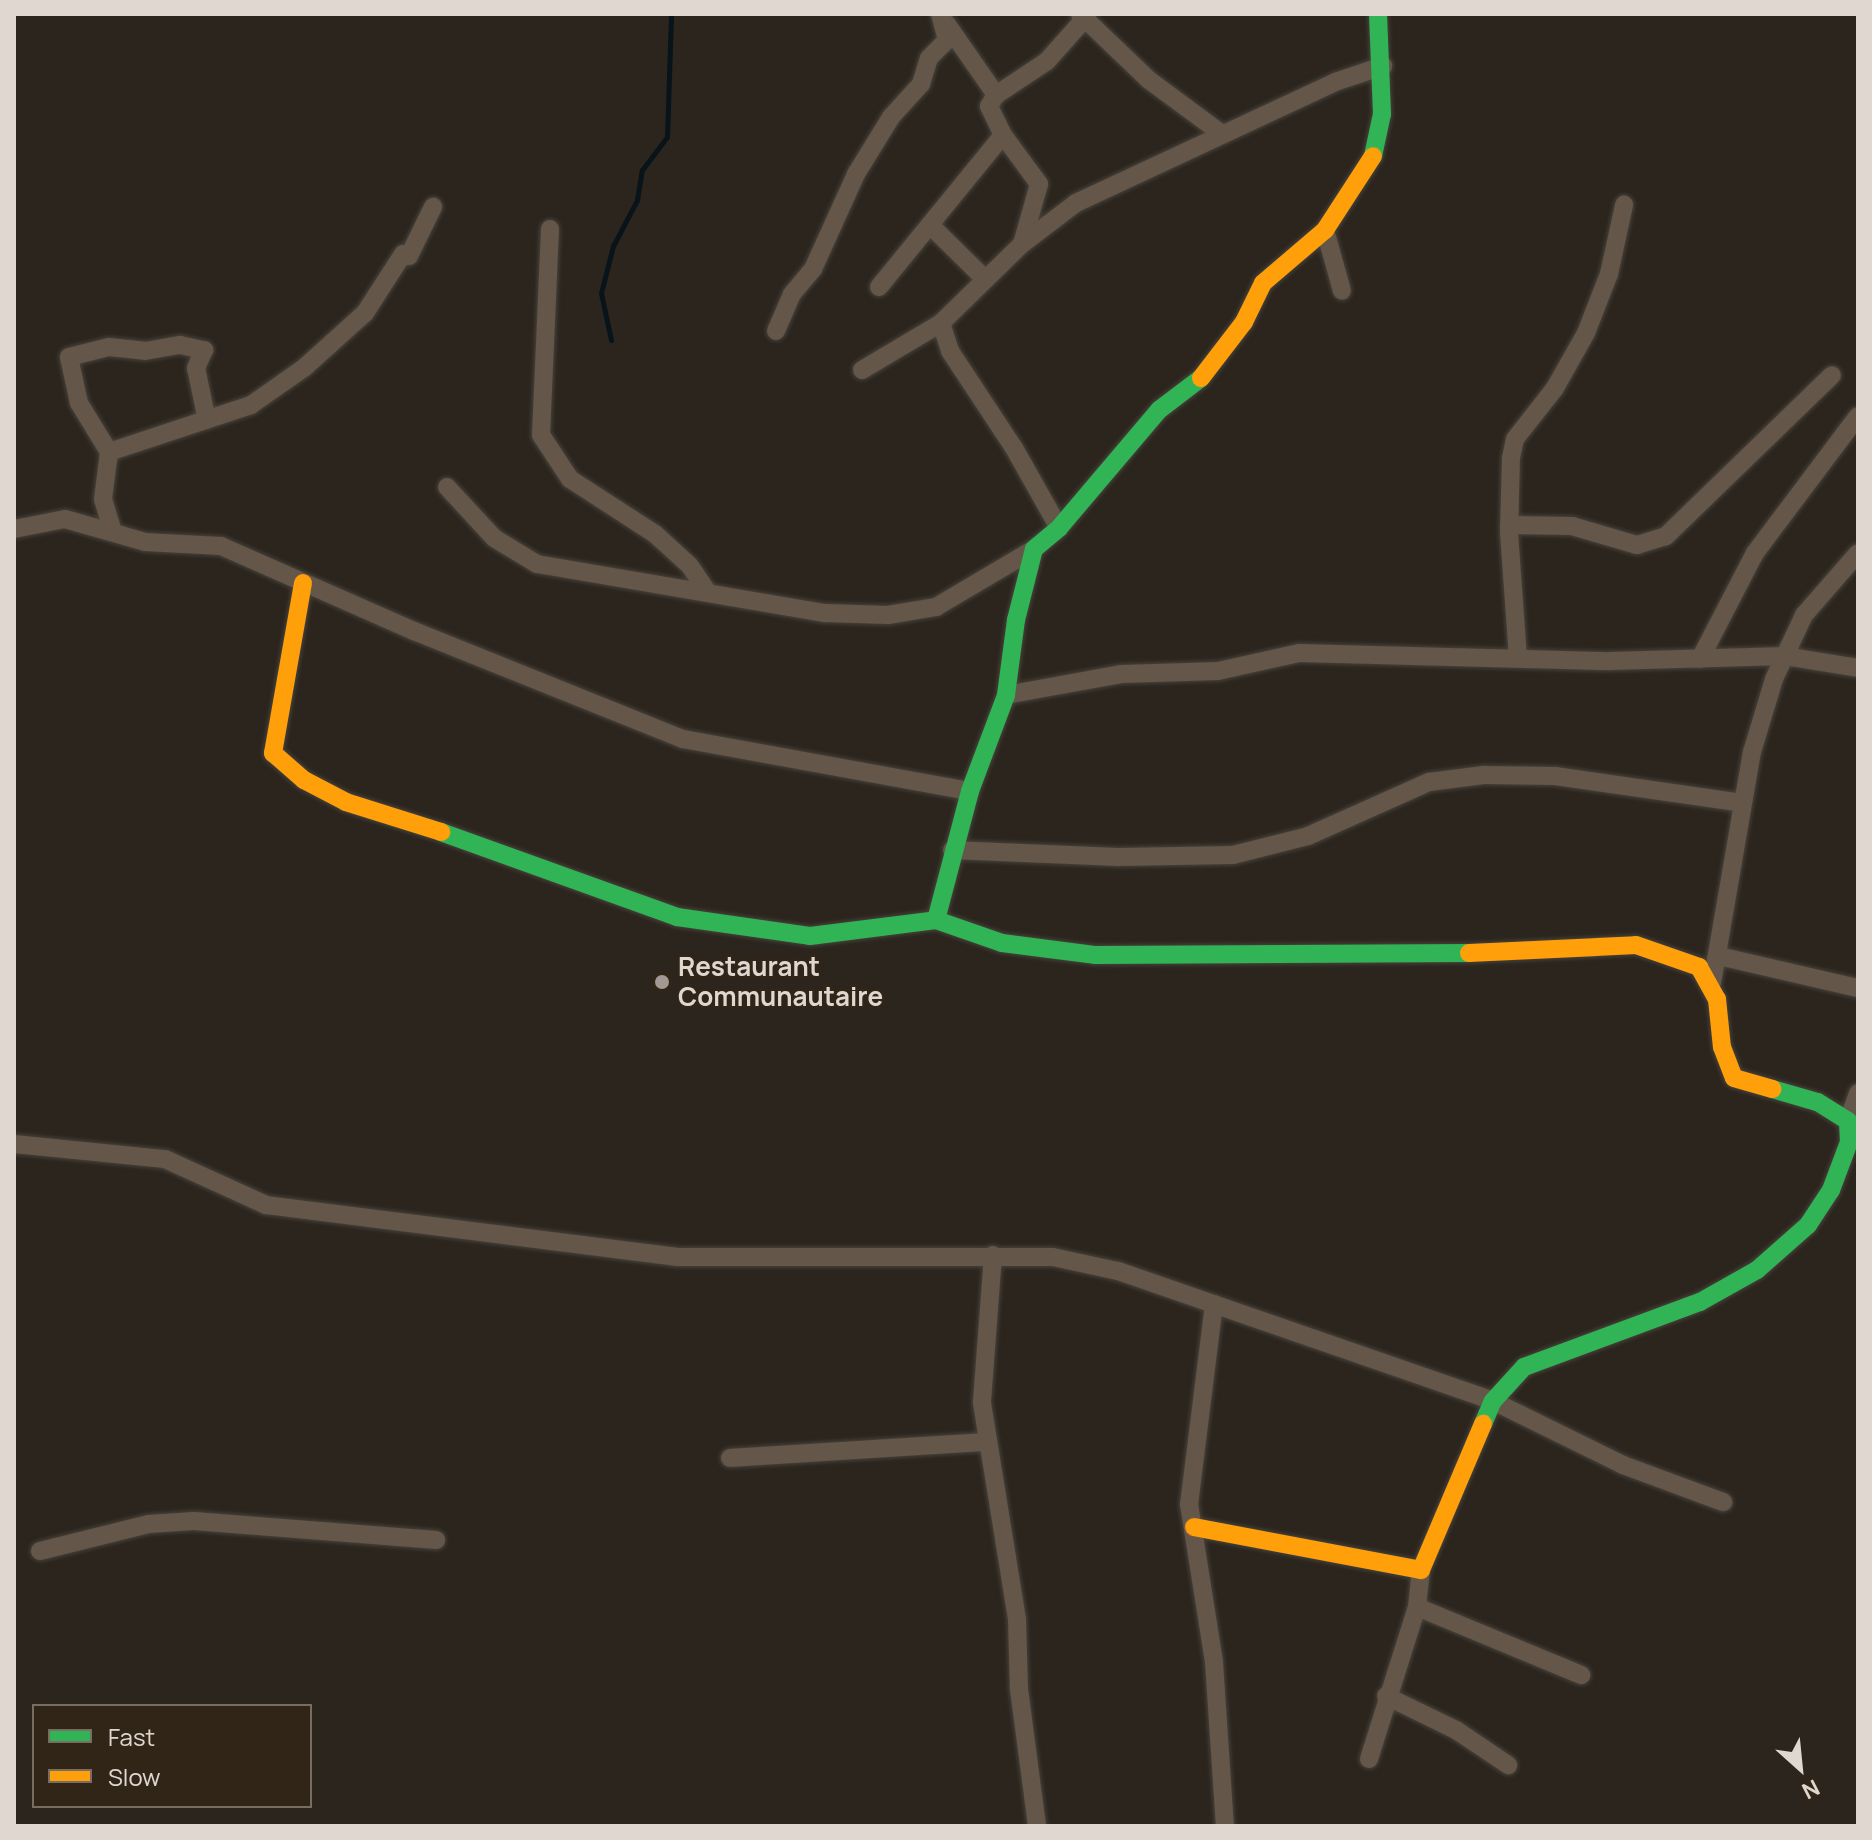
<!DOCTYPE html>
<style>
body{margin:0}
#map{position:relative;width:1872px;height:1840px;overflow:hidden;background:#2b251e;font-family:Manrope,sans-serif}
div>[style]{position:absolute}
.stream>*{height:5px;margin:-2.5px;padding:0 2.5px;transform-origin:2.5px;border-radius:2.5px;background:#081419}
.roads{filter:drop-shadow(0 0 2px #47423b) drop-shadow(0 0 2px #47423b)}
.street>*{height:18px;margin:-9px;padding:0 9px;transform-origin:9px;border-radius:9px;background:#645648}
.fast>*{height:18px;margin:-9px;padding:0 9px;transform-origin:9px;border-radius:9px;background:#30b455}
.slow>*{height:18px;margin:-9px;padding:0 9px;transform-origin:9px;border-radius:9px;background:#ff9f0a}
.dots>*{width:22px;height:22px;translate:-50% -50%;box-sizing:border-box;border:4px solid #312518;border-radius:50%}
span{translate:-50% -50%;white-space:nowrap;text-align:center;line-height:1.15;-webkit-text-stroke:6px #312518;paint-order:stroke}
.poi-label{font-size:26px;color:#e0d8d0;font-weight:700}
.left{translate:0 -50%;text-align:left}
.frame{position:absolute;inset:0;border:16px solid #e0d8d0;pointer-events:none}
.legend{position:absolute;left:32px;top:1704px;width:280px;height:104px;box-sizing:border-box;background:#312518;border:2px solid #776d62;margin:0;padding:10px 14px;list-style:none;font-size:24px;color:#e0d8d0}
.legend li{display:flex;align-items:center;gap:16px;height:40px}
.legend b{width:40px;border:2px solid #776d62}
.north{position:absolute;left:1760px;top:1728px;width:80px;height:80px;-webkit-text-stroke:6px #312518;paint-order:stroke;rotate:153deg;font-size:22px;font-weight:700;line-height:32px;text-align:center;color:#e0d8d0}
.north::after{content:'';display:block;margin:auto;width:28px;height:36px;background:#e0d8d0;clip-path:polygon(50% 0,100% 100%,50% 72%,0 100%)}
</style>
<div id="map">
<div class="stream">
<div style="left:611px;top:340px;width:48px;rotate:-102deg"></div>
<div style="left:601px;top:293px;width:49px;rotate:-75.7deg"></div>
<div style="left:613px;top:246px;width:52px;rotate:-62.4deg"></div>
<div style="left:637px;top:200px;width:30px;rotate:-81deg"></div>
<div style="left:642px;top:170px;width:41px;rotate:-52.9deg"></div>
<div style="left:667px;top:137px;width:123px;rotate:-88.1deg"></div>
</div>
<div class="roads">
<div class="street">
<div style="left:1080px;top:14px;width:95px;rotate:43.7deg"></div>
<div style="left:1149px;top:80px;width:91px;rotate:36.5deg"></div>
<div style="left:946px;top:23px;width:88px;rotate:55.2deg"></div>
<div style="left:1003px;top:135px;width:61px;rotate:53.7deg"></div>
<div style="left:1039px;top:184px;width:62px;rotate:105.8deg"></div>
<div style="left:930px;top:225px;width:76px;rotate:44.5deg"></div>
<div style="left:550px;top:229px;width:206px;rotate:92.5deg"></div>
<div style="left:541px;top:435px;width:53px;rotate:56.6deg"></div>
<div style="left:570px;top:479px;width:101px;rotate:32.9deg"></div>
<div style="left:655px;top:534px;width:47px;rotate:42.4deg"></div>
<div style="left:690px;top:566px;width:30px;rotate:56deg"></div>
<div style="left:1325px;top:230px;width:63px;rotate:74.4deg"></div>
<div style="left:879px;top:287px;width:196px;rotate:-50.8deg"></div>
<div style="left:1003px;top:135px;width:32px;rotate:-116deg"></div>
<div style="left:989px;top:106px;width:13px;rotate:-58deg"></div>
<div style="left:996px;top:95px;width:61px;rotate:-33.7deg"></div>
<div style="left:1047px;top:61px;width:59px;rotate:-48.4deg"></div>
<div style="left:941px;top:323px;width:29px;rotate:72deg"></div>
<div style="left:950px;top:351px;width:116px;rotate:56.6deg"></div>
<div style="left:1014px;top:448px;width:92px;rotate:60.6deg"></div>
<div style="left:776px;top:331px;width:40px;rotate:-66.6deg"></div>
<div style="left:792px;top:294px;width:33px;rotate:-50deg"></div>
<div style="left:813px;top:269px;width:104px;rotate:-65.6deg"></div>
<div style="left:856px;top:174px;width:67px;rotate:-58.4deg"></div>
<div style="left:891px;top:117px;width:45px;rotate:-47.7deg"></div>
<div style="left:921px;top:84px;width:27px;rotate:-73deg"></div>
<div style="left:929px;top:58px;width:25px;rotate:-45deg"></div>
<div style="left:947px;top:40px;width:27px;rotate:-105deg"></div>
<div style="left:862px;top:370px;width:92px;rotate:-30.7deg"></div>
<div style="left:941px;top:323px;width:113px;rotate:-44.3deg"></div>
<div style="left:1022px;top:244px;width:68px;rotate:-37.2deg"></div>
<div style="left:1076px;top:203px;width:286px;rotate:-25deg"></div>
<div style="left:1335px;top:82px;width:51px;rotate:-18.4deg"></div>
<div style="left:109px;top:452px;width:57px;rotate:-121.5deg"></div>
<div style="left:79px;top:403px;width:47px;rotate:-102.3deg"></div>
<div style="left:69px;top:357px;width:41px;rotate:-14deg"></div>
<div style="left:109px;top:347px;width:36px;rotate:6deg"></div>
<div style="left:145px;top:351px;width:36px;rotate:-10deg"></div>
<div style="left:180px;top:345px;width:25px;rotate:12deg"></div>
<div style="left:204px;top:350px;width:20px;rotate:114deg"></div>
<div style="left:196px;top:368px;width:53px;rotate:78.1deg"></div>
<div style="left:447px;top:487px;width:69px;rotate:47.3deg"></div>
<div style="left:494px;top:538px;width:50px;rotate:31.2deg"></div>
<div style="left:537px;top:564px;width:292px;rotate:9.7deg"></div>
<div style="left:825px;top:613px;width:63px;rotate:1.8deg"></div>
<div style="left:888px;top:615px;width:49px;rotate:-9.5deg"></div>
<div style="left:936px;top:607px;width:114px;rotate:-30.6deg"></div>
<div style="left:1509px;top:525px;width:63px;rotate:0.9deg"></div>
<div style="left:1572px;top:526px;width:68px;rotate:16.3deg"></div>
<div style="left:1637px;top:545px;width:30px;rotate:-17deg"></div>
<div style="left:1666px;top:536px;width:231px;rotate:-44.1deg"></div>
<div style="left:14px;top:529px;width:52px;rotate:-11.1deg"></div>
<div style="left:65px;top:519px;width:83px;rotate:16deg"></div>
<div style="left:145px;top:542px;width:76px;rotate:3deg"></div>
<div style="left:221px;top:546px;width:211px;rotate:23.8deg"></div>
<div style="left:414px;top:631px;width:290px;rotate:21.9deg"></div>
<div style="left:683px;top:739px;width:292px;rotate:10.3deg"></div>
<div style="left:113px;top:532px;width:34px;rotate:-107deg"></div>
<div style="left:103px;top:499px;width:47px;rotate:-82.7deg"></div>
<div style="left:109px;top:452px;width:150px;rotate:-18.3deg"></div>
<div style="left:251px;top:405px;width:66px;rotate:-35.1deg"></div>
<div style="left:305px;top:367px;width:81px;rotate:-42deg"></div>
<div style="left:365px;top:313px;width:70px;rotate:-57.2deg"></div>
<div style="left:403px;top:254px;width:6px;rotate:18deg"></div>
<div style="left:409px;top:256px;width:55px;rotate:-63.9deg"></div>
<div style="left:1518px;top:658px;width:125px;rotate:-94.1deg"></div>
<div style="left:1509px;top:533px;width:75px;rotate:-88.5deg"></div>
<div style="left:1511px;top:458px;width:19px;rotate:-78deg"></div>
<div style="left:1515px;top:439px;width:65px;rotate:-51.9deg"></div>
<div style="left:1555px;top:388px;width:63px;rotate:-60.6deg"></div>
<div style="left:1586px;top:333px;width:63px;rotate:-68.7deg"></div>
<div style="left:1609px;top:274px;width:71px;rotate:-77.7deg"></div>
<div style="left:1700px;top:659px;width:119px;rotate:-62.6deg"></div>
<div style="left:1755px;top:553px;width:171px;rotate:-53.1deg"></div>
<div style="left:1006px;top:695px;width:118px;rotate:-10.3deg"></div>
<div style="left:1122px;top:674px;width:96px;rotate:-1.8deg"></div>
<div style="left:1218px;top:671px;width:83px;rotate:-12.5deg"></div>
<div style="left:1299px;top:653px;width:311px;rotate:1.5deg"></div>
<div style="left:1610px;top:661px;width:175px;rotate:-1.6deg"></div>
<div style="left:1785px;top:656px;width:74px;rotate:9.3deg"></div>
<div style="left:952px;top:850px;width:166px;rotate:2.4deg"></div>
<div style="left:1118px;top:857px;width:115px;rotate:-1deg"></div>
<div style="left:1233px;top:855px;width:77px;rotate:-14.2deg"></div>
<div style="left:1308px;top:836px;width:133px;rotate:-24.1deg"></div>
<div style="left:1429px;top:782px;width:55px;rotate:-7.3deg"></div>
<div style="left:1484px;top:775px;width:71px;rotate:0.8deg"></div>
<div style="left:1555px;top:776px;width:189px;rotate:8.2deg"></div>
<div style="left:1719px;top:956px;width:143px;rotate:13deg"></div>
<div style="left:1712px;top:983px;width:234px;rotate:-80.2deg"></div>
<div style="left:1752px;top:752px;width:76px;rotate:-73.2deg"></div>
<div style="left:1774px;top:679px;width:71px;rotate:-64.9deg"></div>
<div style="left:1804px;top:615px;width:82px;rotate:-48.9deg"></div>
<div style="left:1848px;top:1121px;width:30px;rotate:-70deg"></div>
<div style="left:14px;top:1144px;width:152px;rotate:5.7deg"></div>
<div style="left:165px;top:1159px;width:111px;rotate:24.5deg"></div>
<div style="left:266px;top:1205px;width:414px;rotate:7.2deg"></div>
<div style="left:677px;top:1257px;width:376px"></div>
<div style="left:1053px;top:1257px;width:66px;rotate:12.2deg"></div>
<div style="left:1118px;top:1271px;width:397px;rotate:19.1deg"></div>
<div style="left:1493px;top:1401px;width:145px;rotate:26.2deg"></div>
<div style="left:1623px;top:1465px;width:107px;rotate:20.3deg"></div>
<div style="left:993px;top:1255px;width:148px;rotate:94.3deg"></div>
<div style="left:982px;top:1403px;width:219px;rotate:80.8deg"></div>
<div style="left:1017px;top:1619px;width:70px;rotate:88.4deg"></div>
<div style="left:1019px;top:1689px;width:138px;rotate:82.5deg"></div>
<div style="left:1214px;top:1304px;width:202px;rotate:97.1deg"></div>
<div style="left:1189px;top:1504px;width:160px;rotate:81deg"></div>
<div style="left:1214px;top:1662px;width:164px;rotate:86.2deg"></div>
<div style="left:730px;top:1458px;width:256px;rotate:-3.6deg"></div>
<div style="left:40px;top:1551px;width:112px;rotate:-13.9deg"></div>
<div style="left:149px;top:1524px;width:45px;rotate:-3.8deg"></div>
<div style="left:194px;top:1521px;width:243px;rotate:4.5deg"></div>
<div style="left:1417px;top:1607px;width:178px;rotate:22.5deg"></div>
<div style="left:1386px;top:1696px;width:78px;rotate:25.9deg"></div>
<div style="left:1456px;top:1730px;width:63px;rotate:33.9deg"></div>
<div style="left:1369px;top:1759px;width:159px;rotate:-72.5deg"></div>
<div style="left:1417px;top:1607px;width:37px;rotate:-84deg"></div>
</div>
<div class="fast">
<div style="left:1373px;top:156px;width:43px;rotate:-77.9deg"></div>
<div style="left:1382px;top:114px;width:100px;rotate:-92.3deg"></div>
<div style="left:441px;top:832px;width:251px;rotate:19.8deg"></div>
<div style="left:677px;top:917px;width:134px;rotate:8.1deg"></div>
<div style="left:810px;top:936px;width:127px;rotate:-7.2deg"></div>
<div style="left:936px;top:920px;width:70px;rotate:19.2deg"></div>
<div style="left:1002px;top:943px;width:95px;rotate:7.3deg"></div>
<div style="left:1096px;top:955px;width:373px;rotate:-0.3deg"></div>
<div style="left:936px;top:920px;width:133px;rotate:-75.2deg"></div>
<div style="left:970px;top:791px;width:103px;rotate:-69.4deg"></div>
<div style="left:1006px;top:695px;width:76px;rotate:-82.4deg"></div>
<div style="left:1016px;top:620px;width:73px;rotate:-75.8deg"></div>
<div style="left:1034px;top:549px;width:33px;rotate:-40deg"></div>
<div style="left:1059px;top:528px;width:155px;rotate:-49.7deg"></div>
<div style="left:1159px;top:410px;width:53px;rotate:-37.3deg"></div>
<div style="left:1483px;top:1424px;width:25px;rotate:-67deg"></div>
<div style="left:1493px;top:1401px;width:46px;rotate:-47.6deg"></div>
<div style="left:1524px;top:1367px;width:188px;rotate:-20.3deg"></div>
<div style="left:1700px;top:1302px;width:65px;rotate:-29.3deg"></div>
<div style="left:1757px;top:1270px;width:68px;rotate:-41.4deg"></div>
<div style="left:1808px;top:1225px;width:42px;rotate:-56.7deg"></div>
<div style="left:1831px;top:1190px;width:51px;rotate:-69.4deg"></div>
<div style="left:1849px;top:1142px;width:21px;rotate:-93deg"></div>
<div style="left:1848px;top:1121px;width:36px;rotate:-148deg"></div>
<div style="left:1817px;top:1102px;width:47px;rotate:-163.9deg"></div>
</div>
<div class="slow">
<div style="left:1201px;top:378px;width:71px;rotate:-52.5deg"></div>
<div style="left:1244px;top:322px;width:43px;rotate:-64deg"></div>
<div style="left:1263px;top:283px;width:82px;rotate:-40.5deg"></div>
<div style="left:1325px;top:230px;width:88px;rotate:-57deg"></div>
<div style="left:303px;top:583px;width:173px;rotate:100deg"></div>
<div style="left:273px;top:753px;width:41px;rotate:41.1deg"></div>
<div style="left:304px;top:780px;width:47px;rotate:27.6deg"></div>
<div style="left:346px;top:802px;width:100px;rotate:17.5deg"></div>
<div style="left:1469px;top:953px;width:167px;rotate:-2.7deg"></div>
<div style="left:1636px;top:945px;width:67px;rotate:19.2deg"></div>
<div style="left:1699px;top:967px;width:37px;rotate:61deg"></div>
<div style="left:1717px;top:999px;width:48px;rotate:84.1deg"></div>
<div style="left:1722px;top:1047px;width:33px;rotate:69deg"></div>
<div style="left:1734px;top:1078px;width:40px;rotate:16deg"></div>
<div style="left:1194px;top:1527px;width:231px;rotate:10.7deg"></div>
<div style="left:1421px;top:1570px;width:159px;rotate:-67deg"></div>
</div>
</div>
<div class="dots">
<div style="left:662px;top:982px;background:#a19992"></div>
</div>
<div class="poi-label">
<span class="left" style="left:678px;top:982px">Restaurant<br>Communautaire</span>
</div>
<div class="frame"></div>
<ul class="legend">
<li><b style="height:10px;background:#30b455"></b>Fast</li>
<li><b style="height:10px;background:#ff9f0a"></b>Slow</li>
</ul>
<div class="north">N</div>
</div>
